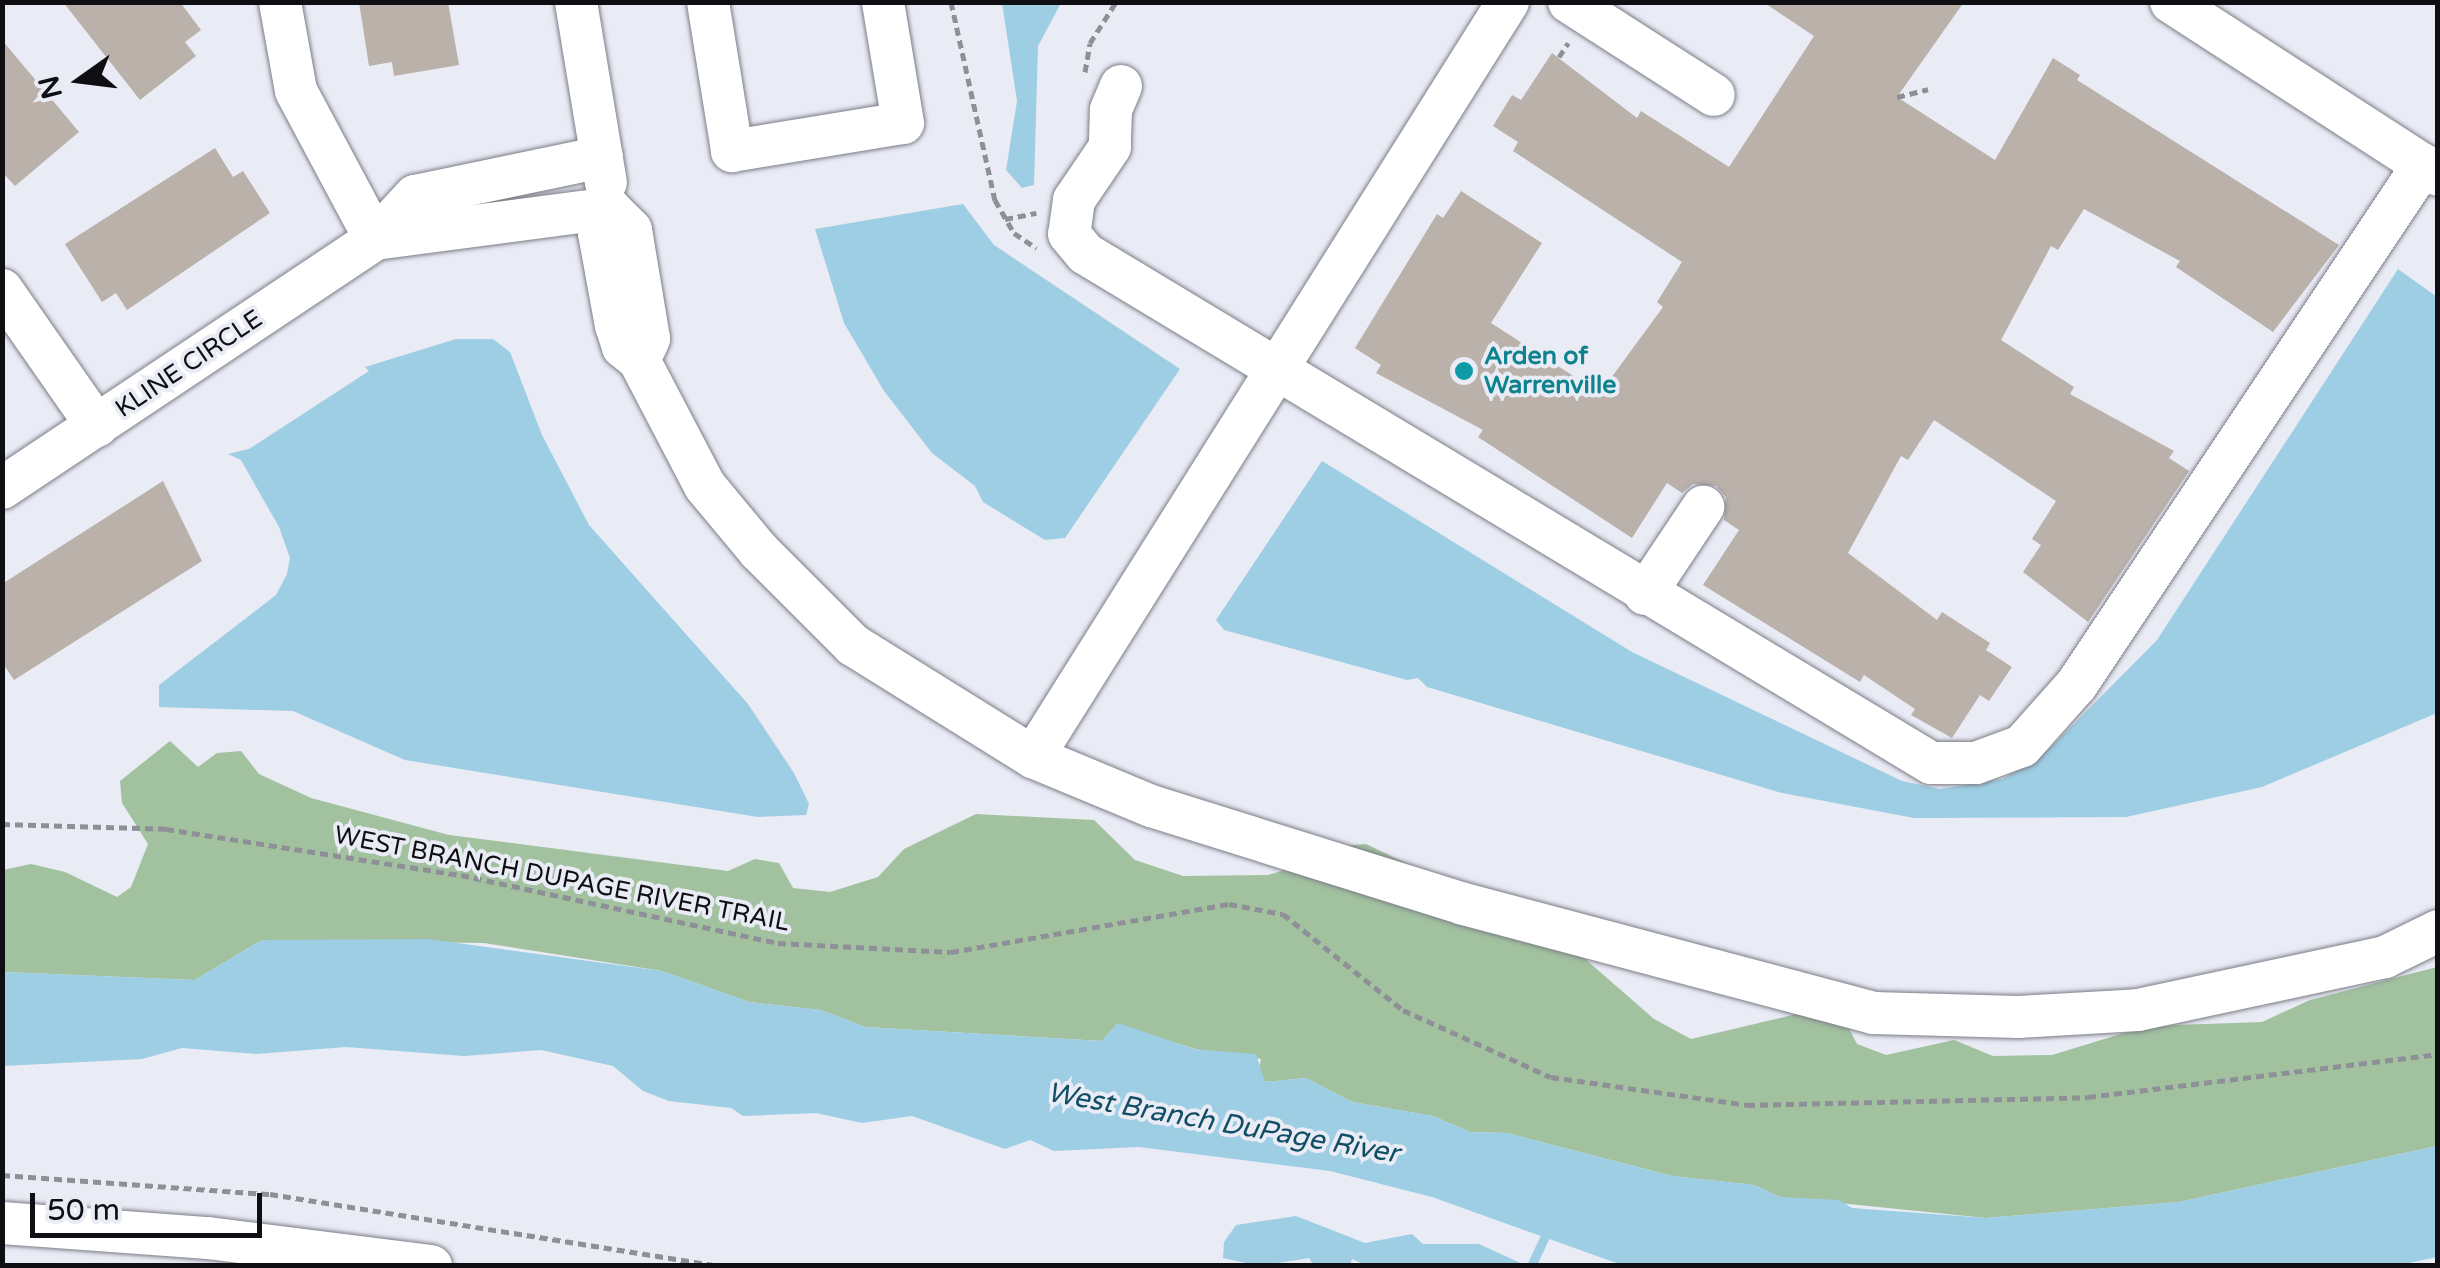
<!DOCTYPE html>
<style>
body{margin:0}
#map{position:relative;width:2440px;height:1268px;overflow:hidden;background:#e9ebf5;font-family:"Varela Round",sans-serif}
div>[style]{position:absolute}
.forest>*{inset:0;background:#a1c19f}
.water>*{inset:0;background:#9ecee4}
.stream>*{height:9px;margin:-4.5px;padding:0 4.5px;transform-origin:4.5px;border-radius:4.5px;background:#9ecee4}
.building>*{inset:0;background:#bab1ab}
.path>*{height:5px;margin-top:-2.5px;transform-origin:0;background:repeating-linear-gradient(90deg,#8f9097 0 8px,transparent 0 13px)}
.roads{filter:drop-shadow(0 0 2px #7c7d86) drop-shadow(0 0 2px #7c7d86)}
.minor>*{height:42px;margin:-21px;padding:0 21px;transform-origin:21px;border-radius:21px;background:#fff}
.dots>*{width:28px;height:28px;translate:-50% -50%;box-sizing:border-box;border:5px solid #e9ebf5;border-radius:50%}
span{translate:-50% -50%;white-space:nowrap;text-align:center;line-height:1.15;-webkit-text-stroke:8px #e9ebf5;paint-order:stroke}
.culture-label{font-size:25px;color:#0d838f;font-weight:700}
.left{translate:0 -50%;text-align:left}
.street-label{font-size:25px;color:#0f0f13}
.water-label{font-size:28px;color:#104e65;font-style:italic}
.frame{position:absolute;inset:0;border:5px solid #0f0f13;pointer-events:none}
.north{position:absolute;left:30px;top:30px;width:100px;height:100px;-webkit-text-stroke:8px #e9ebf5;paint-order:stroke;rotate:256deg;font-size:28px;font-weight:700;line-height:40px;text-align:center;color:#0f0f13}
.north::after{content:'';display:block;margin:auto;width:35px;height:45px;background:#0f0f13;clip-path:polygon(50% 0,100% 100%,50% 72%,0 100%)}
.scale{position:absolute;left:30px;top:1193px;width:232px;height:45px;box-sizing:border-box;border:5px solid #0f0f13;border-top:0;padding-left:12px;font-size:30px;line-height:35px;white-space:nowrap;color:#0f0f13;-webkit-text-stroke:8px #e9ebf5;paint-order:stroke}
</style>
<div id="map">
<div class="forest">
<div style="clip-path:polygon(170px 741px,198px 767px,217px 753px,241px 751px,259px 774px,311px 798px,449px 835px,728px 871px,755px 859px,779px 863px,793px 888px,830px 892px,878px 877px,904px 849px,976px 814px,1094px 820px,1135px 860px,1183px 876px,1268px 875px,1308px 863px,1331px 847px,1366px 844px,1560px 937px,1654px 1019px,1691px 1039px,1818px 1009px,1842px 1015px,1857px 1044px,1886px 1055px,1954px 1040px,1993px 1056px,2052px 1055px,2147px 1026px,2262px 1022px,2310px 1000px,2437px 967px,2437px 1146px,2179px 1202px,1986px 1218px,1780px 1197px,1754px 1185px,1672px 1176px,1507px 1133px,1470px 1132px,1433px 1116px,1352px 1102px,1306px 1078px,1265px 1082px,1258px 1073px,1261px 1059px,1195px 1049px,1117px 1024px,1102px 1041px,865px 1027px,821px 1010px,749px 1002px,662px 971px,484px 943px,262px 940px,195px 980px,3px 972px,3px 870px,31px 864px,65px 872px,117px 897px,131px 887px,148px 844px,122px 803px,120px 781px)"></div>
</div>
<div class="water">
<div style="clip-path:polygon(1002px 3px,1061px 3px,1038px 46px,1034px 185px,1022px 188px,1006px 170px,1017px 101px)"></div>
<div style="clip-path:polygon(963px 204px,994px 245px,1180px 369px,1065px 538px,1045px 540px,983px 502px,975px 486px,932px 453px,884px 391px,844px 323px,815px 229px)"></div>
<div style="clip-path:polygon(2398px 269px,2437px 297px,2437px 713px,2262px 787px,2126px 817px,1914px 818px,1782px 793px,1427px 687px,1418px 678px,1407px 680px,1224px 630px,1216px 620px,1322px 461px,1632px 652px,1902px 781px,1940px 789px,2003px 779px,2047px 751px,2157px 640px)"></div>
<div style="clip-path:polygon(456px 339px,493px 339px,510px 352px,542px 435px,589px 525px,748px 704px,794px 773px,809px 804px,806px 815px,758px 817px,405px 760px,293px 711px,159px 707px,159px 685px,276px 595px,287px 574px,290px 558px,279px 527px,241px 460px,228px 454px,249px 449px,369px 371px,365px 367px)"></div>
<div style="clip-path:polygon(428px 939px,662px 971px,749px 1002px,821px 1010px,865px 1027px,1102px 1041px,1118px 1023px,1194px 1049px,1256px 1054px,1265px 1082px,1306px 1078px,1352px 1102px,1433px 1116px,1470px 1132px,1507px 1133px,1672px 1176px,1754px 1185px,1780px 1197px,1839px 1200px,1852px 1208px,1986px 1218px,2179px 1202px,2437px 1146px,2437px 1257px,2395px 1266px,1622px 1265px,1432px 1197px,1330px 1171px,1139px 1147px,1054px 1151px,1030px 1140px,1005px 1149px,912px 1116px,862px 1123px,816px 1113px,743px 1116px,731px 1108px,669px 1101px,643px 1091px,613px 1066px,541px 1050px,464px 1056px,346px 1047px,256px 1054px,182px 1048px,142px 1059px,3px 1066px,3px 972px,195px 980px,262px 940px)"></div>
<div style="clip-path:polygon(1296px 1216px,1365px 1243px,1412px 1234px,1423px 1244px,1479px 1244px,1525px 1265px,1368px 1266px,1352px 1259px,1350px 1265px,1314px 1266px,1309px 1258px,1259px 1266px,1223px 1258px,1224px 1242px,1236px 1225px)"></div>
</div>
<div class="stream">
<div style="left:1531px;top:1266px;width:40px;rotate:-65deg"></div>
</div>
<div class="building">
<div style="clip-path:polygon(63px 2px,180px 2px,201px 30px,185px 42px,196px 56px,140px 100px)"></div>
<div style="clip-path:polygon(359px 2px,448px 2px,459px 65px,394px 76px,392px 62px,369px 66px)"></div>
<div style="clip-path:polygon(1763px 2px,1964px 2px,1897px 97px,1995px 160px,2053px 58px,2080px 75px,2077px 80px,2339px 245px,2273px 332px,2176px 267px,2180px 261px,2084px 209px,2058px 250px,2051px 246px,2001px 340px,2074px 387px,2070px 394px,2174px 451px,2169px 458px,2189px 471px,2088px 622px,2023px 572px,2041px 545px,2032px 539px,2056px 501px,1934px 420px,1908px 460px,1901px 456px,1848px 553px,1937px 620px,1942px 612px,1990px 643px,1986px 650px,2012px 667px,1989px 701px,1980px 695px,1952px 738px,1911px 715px,1915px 709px,1864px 675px,1860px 682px,1703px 585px,1739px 530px,1724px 520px,1726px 497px,1716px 486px,1693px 484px,1682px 493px,1667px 483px,1632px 538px,1478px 437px,1483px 430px,1376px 373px,1381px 365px,1355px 348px,1437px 214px,1443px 218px,1461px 191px,1542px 243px,1491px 323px,1600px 393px,1663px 307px,1657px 302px,1682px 262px,1513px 151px,1518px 142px,1493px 126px,1512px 95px,1521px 100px,1552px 53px,1637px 118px,1641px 111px,1729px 167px,1814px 36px)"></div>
<div style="clip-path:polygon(2px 40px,79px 132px,15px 186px,2px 172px)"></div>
<div style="clip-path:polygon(215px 148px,233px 177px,243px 171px,270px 213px,127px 310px,116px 293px,102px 302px,65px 244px)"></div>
<div style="clip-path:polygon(163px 481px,202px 561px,14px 680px,2px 662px,2px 584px)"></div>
</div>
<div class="path">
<div style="left:951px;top:2px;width:203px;rotate:77.5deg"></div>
<div style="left:995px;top:200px;width:38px;rotate:60deg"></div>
<div style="left:1014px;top:233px;width:27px;rotate:34deg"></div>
<div style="left:1559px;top:57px;width:17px;rotate:-57deg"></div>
<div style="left:1085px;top:72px;width:29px;rotate:-80deg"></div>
<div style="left:1090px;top:43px;width:49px;rotate:-57.6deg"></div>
<div style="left:1897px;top:97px;width:32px;rotate:-14deg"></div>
<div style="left:1005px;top:219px;width:32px;rotate:-11deg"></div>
<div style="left:2px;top:824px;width:164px;rotate:1.7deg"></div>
<div style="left:166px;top:829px;width:299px;rotate:8.9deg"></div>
<div style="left:461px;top:875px;width:324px;rotate:12.1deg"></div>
<div style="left:778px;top:943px;width:173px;rotate:3deg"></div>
<div style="left:951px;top:952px;width:282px;rotate:-9.8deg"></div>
<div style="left:1229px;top:904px;width:55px;rotate:10.5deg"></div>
<div style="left:1283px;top:914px;width:154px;rotate:38.7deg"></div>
<div style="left:1403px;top:1010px;width:162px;rotate:24.4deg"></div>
<div style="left:1551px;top:1077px;width:198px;rotate:8.1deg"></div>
<div style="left:1747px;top:1105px;width:341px;rotate:-1.3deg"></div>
<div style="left:2088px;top:1097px;width:353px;rotate:-7deg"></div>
<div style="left:2px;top:1175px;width:269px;rotate:4.1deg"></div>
<div style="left:270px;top:1194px;width:457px;rotate:9.1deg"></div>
</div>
<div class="roads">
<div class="minor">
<div style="left:280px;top:2px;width:90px;rotate:79.8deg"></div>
<div style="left:296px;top:91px;width:168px;rotate:61.9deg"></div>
<div style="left:576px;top:2px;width:183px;rotate:80.6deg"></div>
<div style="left:708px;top:2px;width:151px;rotate:80.8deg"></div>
<div style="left:732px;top:151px;width:173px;rotate:-9.3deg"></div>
<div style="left:903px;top:123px;width:123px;rotate:-99.4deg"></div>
<div style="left:1508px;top:2px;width:892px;rotate:122.18deg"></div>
<div style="left:1033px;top:757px;width:128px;rotate:22.6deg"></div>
<div style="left:1151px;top:806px;width:328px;rotate:17.4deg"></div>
<div style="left:1464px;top:904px;width:423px;rotate:14.9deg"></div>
<div style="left:1873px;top:1013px;width:145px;rotate:1.6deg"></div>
<div style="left:2018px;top:1017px;width:120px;rotate:-3.3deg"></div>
<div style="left:2138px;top:1010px;width:253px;rotate:-12.1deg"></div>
<div style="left:2385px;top:957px;width:59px;rotate:-26.1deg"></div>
<div style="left:1569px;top:2px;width:172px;rotate:32.7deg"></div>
<div style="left:2171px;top:2px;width:318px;rotate:32.9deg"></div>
<div style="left:1121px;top:86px;width:26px;rotate:113deg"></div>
<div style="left:1111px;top:110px;width:37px;rotate:92deg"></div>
<div style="left:1110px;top:147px;width:64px;rotate:124.2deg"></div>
<div style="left:1074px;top:200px;width:34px;rotate:98deg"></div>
<div style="left:1069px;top:234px;width:26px;rotate:50deg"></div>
<div style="left:1086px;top:254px;width:986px;rotate:31.06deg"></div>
<div style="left:1931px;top:763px;width:45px"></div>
<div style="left:1976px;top:763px;width:49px;rotate:-20.3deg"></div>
<div style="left:2022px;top:746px;width:83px;rotate:-48.4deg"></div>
<div style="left:2077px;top:684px;width:624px;rotate:-56.31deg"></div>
<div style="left:609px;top:208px;width:31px;rotate:45deg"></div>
<div style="left:631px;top:230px;width:110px;rotate:80.6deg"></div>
<div style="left:649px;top:339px;width:23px;rotate:115deg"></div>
<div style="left:639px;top:360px;width:21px;rotate:-141deg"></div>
<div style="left:623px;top:347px;width:22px;rotate:-108deg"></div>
<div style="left:616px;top:326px;width:95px;rotate:-100.4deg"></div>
<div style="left:599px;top:233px;width:27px;rotate:-68deg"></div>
<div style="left:375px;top:239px;width:236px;rotate:-7.5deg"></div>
<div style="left:2px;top:290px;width:166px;rotate:55.1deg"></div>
<div style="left:639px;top:360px;width:142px;rotate:62.4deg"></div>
<div style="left:705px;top:486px;width:85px;rotate:50.3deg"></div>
<div style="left:759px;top:551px;width:133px;rotate:45deg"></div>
<div style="left:853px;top:645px;width:212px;rotate:31.9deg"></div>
<div style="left:2px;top:488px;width:448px;rotate:-33.7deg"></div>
<div style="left:375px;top:239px;width:59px;rotate:-47.1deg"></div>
<div style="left:415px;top:196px;width:191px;rotate:-11.8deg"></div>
<div style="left:1645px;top:594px;width:105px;rotate:-56.3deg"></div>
<div style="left:2px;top:1223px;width:207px;rotate:4.2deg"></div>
<div style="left:208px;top:1238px;width:225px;rotate:7.2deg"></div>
</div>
</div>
<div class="dots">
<div style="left:1464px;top:371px;background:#0f9aa8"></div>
</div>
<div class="culture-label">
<span class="left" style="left:1484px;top:371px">Arden of<br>Warrenville</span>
</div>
<div class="street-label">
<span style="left:189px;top:364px;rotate:-34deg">KLINE CIRCLE</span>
<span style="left:562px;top:879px;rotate:11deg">WEST BRANCH DUPAGE RIVER TRAIL</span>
</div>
<div class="water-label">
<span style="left:1223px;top:1123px;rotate:10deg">West Branch DuPage River</span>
</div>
<div class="frame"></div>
<div class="north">N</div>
<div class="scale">50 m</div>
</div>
